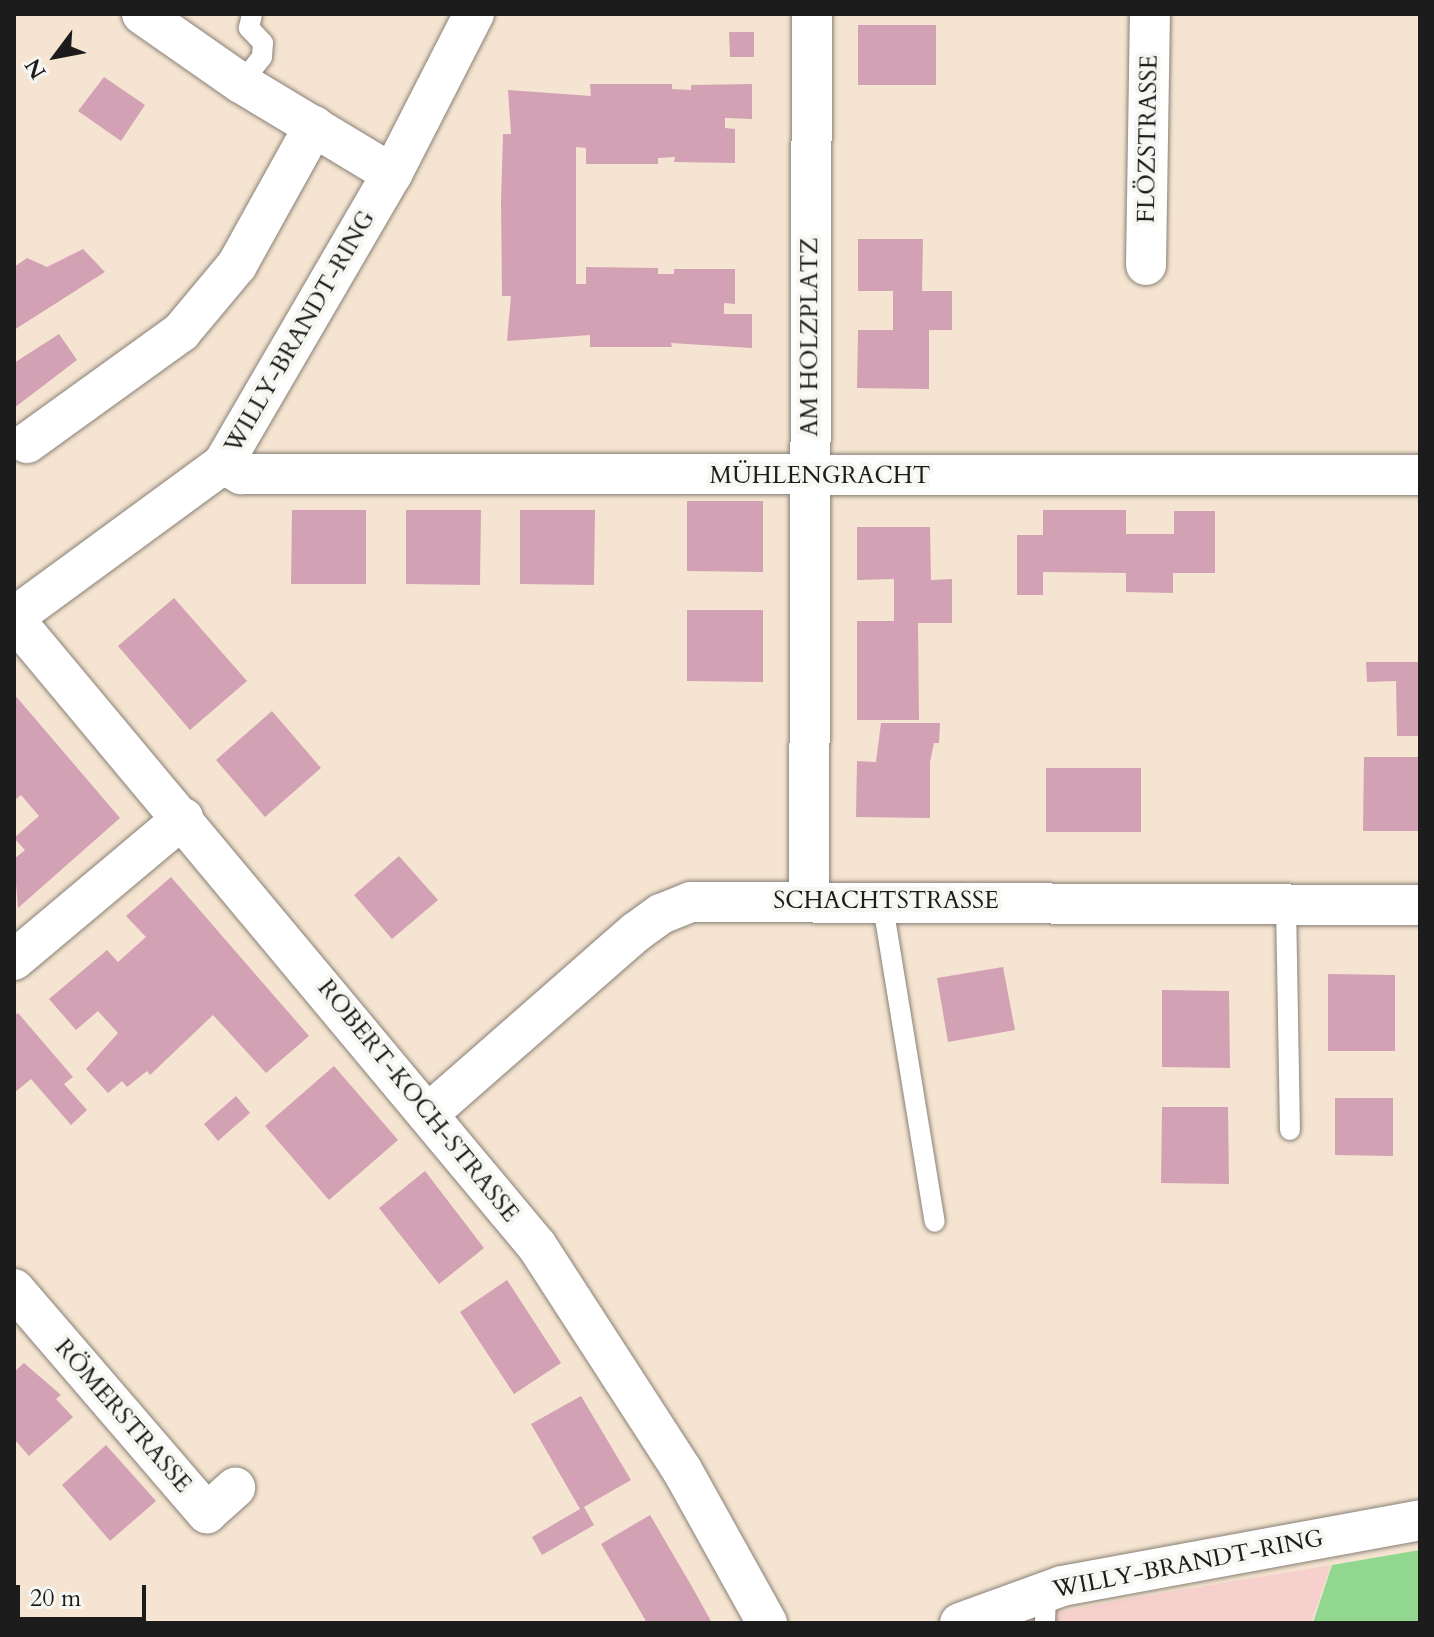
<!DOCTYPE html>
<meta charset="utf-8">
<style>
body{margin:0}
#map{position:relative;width:1434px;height:1637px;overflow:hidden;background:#f5e4d1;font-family:Cardo,serif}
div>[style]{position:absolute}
.built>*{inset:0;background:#f7d0ce}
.green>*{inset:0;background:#92d790}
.building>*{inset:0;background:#d3a1b4}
.roads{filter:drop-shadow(0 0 2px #888076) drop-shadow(0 0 2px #888076)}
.service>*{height:20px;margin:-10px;padding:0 10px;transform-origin:10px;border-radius:10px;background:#fff}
.minor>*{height:40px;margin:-20px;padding:0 20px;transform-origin:20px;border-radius:20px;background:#fff}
span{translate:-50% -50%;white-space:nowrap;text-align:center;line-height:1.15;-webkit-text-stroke:8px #f6f6f2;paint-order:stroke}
.street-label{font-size:24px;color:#1c1c1c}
.frame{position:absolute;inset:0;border:16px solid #1c1c1c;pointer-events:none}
.north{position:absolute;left:16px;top:16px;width:80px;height:80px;-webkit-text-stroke:6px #f6f6f2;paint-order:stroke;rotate:238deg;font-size:22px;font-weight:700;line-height:32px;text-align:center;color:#1c1c1c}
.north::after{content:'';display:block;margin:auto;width:28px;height:36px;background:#1c1c1c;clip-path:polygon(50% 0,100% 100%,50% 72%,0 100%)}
.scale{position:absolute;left:16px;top:1585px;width:130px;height:36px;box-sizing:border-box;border:4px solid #1c1c1c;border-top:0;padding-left:10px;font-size:24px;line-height:28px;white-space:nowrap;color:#1c1c1c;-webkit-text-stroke:6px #f6f6f2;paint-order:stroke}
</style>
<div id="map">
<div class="built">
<div style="clip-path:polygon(1331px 1565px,1311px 1623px,1006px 1623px,1115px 1601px)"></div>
</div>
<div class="green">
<div style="clip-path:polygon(1420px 1550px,1420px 1623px,1313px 1623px,1332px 1565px)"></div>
</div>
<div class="building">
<div style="clip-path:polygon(858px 25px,936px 25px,936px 85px,858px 85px)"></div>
<div style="clip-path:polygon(729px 32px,754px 32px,754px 57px,730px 57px)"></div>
<div style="clip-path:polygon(104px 77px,145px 105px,121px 141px,78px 111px)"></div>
<div style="clip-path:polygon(590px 84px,672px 84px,672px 89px,691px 90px,691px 85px,752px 84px,752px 119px,725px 118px,725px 128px,735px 129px,735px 163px,674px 162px,675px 157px,658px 158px,658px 164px,586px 164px,586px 148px,576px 147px,576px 284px,586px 284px,586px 267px,658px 268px,658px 274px,674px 274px,674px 269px,735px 269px,735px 304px,724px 303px,724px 314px,752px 314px,752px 348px,671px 343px,672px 347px,590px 347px,590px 335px,507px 341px,511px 296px,502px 296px,501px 201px,503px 134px,511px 134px,508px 90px,591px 96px)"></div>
<div style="clip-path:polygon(858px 239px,923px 239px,922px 291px,952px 291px,952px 330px,929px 330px,929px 389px,857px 388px,858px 330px,893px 330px,893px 291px,858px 291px)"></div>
<div style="clip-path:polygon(83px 249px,105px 272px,14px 330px,14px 267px,27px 258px,47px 267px)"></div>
<div style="clip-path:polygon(59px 334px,77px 360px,14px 408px,14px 363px)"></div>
<div style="clip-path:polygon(687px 501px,763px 501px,763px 572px,687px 571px)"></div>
<div style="clip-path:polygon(292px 510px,366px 510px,366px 584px,291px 584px)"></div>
<div style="clip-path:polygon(406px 510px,481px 510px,480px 585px,406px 584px)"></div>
<div style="clip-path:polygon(520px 510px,595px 510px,594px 585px,520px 584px)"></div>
<div style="clip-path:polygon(1043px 510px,1126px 510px,1126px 534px,1174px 534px,1174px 511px,1215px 511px,1215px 573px,1173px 573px,1173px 593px,1126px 592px,1126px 573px,1043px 572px,1043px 595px,1017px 595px,1017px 535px,1043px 535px)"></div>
<div style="clip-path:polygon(857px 527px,930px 527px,931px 580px,952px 579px,952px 623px,918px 623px,919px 720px,857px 720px,857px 621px,894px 621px,894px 579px,857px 580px)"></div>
<div style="clip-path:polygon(174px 598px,247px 681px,190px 730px,118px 646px)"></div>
<div style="clip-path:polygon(687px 610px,763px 610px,763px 682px,687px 681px)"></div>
<div style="clip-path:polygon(1366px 662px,1420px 662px,1420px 736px,1397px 736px,1396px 681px,1367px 682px)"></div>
<div style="clip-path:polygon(14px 694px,120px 818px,18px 908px,14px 859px,25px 850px,14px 838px,39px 816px,21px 795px,14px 801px)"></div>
<div style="clip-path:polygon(272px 711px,321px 768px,265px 817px,216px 760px)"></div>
<div style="clip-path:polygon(881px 723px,940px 723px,939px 743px,934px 743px,930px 762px,930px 818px,856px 817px,857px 761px,876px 762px)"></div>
<div style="clip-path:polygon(1364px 757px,1420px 757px,1420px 831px,1363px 831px)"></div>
<div style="clip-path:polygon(1046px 768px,1141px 768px,1141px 832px,1046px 832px)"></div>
<div style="clip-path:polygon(399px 856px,438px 900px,392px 939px,354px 895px)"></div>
<div style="clip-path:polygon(171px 877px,309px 1036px,266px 1073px,213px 1015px,150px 1075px,147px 1071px,127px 1087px,122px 1081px,108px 1093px,86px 1069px,118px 1033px,98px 1011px,76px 1030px,49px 999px,107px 950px,118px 962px,146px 937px,126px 916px)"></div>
<div style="clip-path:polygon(1003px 967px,1015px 1030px,948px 1042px,937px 978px)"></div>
<div style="clip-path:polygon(1328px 974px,1395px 975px,1395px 1051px,1328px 1051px)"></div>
<div style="clip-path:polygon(1162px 990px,1229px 991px,1230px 1068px,1162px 1067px)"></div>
<div style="clip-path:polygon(18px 1013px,73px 1077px,64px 1084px,87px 1110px,71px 1125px,31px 1079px,14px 1093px,14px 1016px)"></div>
<div style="clip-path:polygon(334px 1066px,398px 1140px,329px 1200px,265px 1126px)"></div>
<div style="clip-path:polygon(236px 1096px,250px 1113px,218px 1141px,204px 1124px)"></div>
<div style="clip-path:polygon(1335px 1098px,1393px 1098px,1393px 1156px,1335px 1155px)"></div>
<div style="clip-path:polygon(1162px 1107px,1228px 1107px,1229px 1184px,1161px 1183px)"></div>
<div style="clip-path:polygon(425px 1171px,484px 1248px,439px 1284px,379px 1208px)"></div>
<div style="clip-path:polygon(507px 1280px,561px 1363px,514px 1394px,460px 1312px)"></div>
<div style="clip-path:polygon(24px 1363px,61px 1395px,56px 1399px,73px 1417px,29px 1456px,14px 1439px,14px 1372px)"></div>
<div style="clip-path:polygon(581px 1396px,631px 1480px,584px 1507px,594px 1525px,542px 1555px,532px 1537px,580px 1509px,531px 1424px)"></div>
<div style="clip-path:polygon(106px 1445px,156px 1501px,110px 1541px,62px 1485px)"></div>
<div style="clip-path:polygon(650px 1515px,691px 1585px,712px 1623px,647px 1623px,601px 1544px)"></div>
</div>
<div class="roads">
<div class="service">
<div style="left:241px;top:83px;width:33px;rotate:-51deg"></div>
<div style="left:262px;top:57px;width:14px;rotate:-86deg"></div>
<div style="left:263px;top:43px;width:21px;rotate:-133deg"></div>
<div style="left:249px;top:28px;width:14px;rotate:-78deg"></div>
<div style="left:882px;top:900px;width:326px;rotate:80.7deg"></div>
<div style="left:1286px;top:903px;width:227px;rotate:89deg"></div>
<div style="left:1045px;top:1623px;width:32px;rotate:-88deg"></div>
</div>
<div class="minor">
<div style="left:142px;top:14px;width:121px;rotate:34.9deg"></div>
<div style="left:241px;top:83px;width:176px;rotate:31.1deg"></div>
<div style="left:1146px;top:265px;width:251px;rotate:-89.1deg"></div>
<div style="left:27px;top:443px;width:190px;rotate:-35.8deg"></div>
<div style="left:181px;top:332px;width:87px;rotate:-50.1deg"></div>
<div style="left:237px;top:265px;width:159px;rotate:-61deg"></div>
<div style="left:223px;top:464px;width:21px;rotate:29deg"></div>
<div style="left:241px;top:474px;width:1179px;rotate:0.05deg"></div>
<div style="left:14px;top:617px;width:259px;rotate:-36.2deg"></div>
<div style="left:223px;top:464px;width:336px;rotate:-59.8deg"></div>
<div style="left:392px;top:174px;width:180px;rotate:-62.9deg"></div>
<div style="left:14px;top:619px;width:816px;rotate:50.17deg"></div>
<div style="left:537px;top:1246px;width:267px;rotate:57.1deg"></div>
<div style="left:682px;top:1470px;width:175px;rotate:60.9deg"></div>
<div style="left:809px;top:900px;width:886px;rotate:-89.81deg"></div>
<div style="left:14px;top:960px;width:221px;rotate:-40deg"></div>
<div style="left:429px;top:1113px;width:275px;rotate:-41.2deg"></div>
<div style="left:636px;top:932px;width:31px;rotate:-36deg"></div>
<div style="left:661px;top:914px;width:32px;rotate:-22deg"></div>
<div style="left:691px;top:902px;width:729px;rotate:0.24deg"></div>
<div style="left:14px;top:1289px;width:296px;rotate:49.3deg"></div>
<div style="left:207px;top:1513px;width:38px;rotate:-42deg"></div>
<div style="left:960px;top:1623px;width:109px;rotate:-19.9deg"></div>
<div style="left:1062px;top:1586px;width:364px;rotate:-10.4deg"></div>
</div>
</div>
<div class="street-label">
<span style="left:1148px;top:139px;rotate:-89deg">FLÖZSTRASSE</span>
<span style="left:300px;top:332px;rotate:-60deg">WILLY-BRANDT-RING</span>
<span style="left:810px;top:337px;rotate:-90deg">AM HOLZPLATZ</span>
<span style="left:820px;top:476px">MÜHLENGRACHT</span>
<span style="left:886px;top:901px">SCHACHTSTRASSE</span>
<span style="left:418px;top:1101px;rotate:51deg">ROBERT-KOCH-STRASSE</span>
<span style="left:123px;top:1416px;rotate:49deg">RÖMERSTRASSE</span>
<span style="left:1188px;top:1564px;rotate:-11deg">WILLY-BRANDT-RING</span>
</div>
<div class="frame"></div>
<div class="north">N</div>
<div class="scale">20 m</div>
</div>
